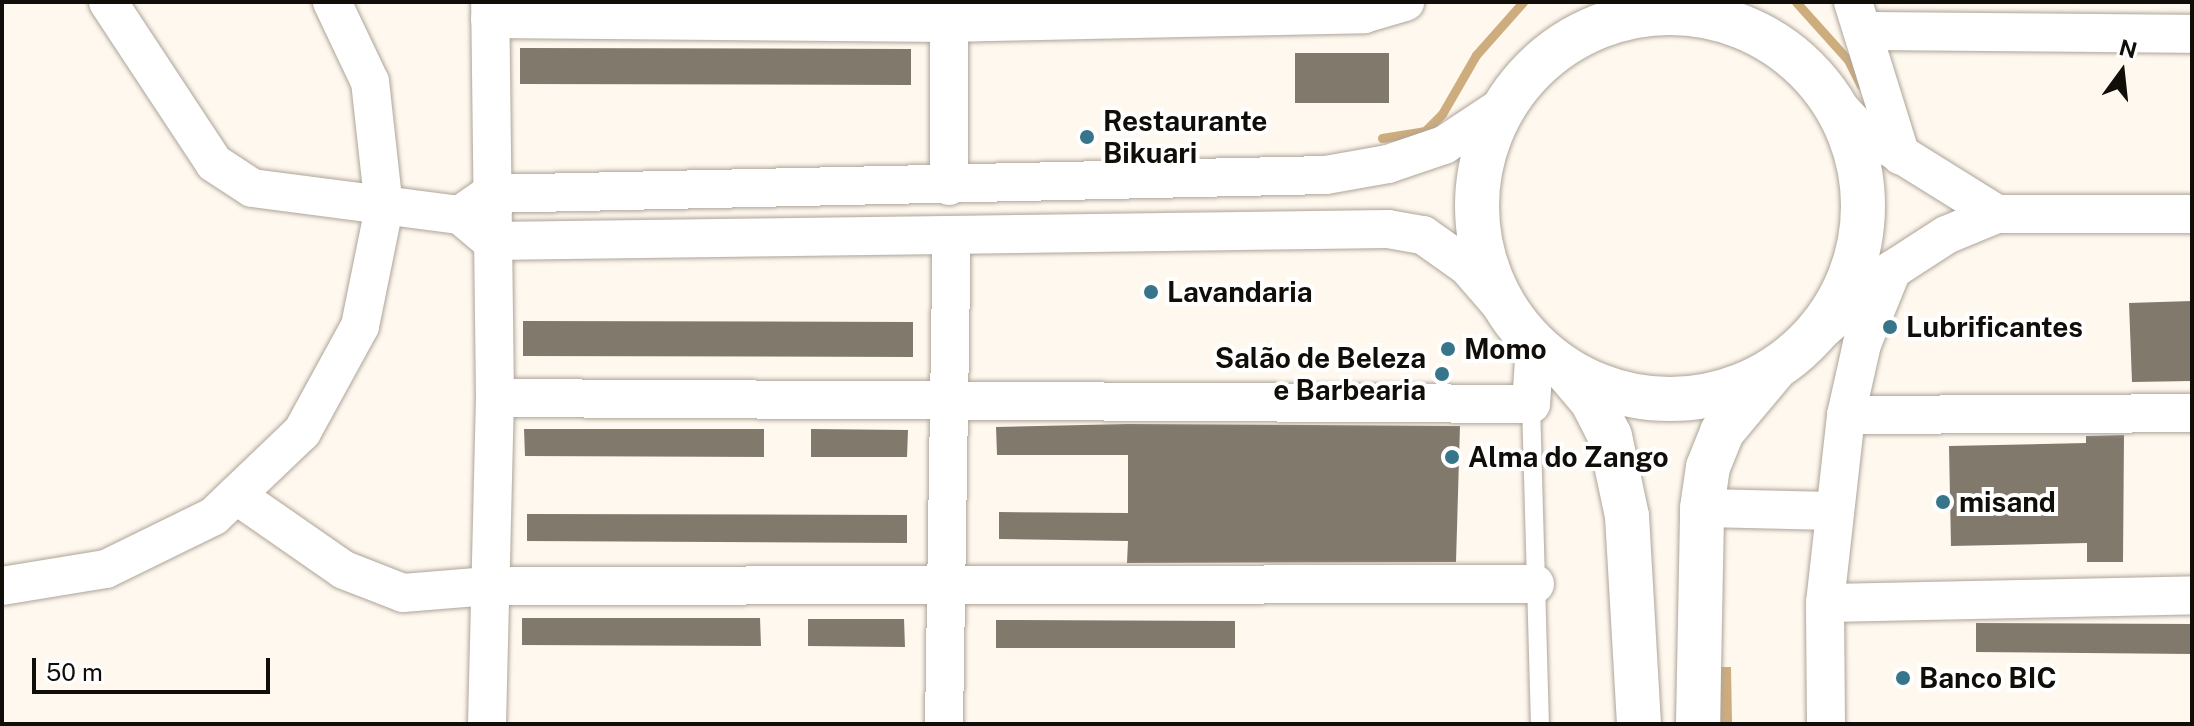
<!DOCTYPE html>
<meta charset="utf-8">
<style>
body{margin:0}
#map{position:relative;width:2194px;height:726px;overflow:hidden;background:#fef8ef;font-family:"Public Sans",sans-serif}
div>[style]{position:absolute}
.water>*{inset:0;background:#cdac7e}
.stream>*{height:9px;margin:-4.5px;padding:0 4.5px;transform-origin:4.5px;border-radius:4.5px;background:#cdac7e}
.building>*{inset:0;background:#82796d}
.roads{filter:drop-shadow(0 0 2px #aea497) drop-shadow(0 0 2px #aea497)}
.lane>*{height:18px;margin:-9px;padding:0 9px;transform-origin:9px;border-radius:9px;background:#fff}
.street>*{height:38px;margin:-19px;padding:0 19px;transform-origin:19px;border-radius:19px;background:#fff}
.secondary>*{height:44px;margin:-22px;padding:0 22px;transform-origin:22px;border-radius:22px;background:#fff}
.primary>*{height:44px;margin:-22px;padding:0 22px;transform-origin:22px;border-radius:22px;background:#fff}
.primary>.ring{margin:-22px;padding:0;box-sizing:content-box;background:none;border:44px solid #fff;border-radius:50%}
.dots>*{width:22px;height:22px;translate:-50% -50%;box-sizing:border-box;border:4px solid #fff;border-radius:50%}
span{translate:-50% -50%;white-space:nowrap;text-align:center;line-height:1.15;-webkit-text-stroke:8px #fff;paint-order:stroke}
.poi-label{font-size:28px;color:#110e09;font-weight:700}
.left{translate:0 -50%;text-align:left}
.right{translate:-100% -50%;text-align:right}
.frame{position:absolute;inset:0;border:4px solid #110e09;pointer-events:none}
.north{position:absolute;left:2082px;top:32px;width:80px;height:80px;-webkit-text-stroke:6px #fff;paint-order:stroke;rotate:15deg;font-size:22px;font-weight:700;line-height:32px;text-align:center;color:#110e09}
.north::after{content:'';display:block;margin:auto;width:28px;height:36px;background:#110e09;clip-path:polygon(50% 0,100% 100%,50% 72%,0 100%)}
.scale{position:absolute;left:32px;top:658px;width:238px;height:36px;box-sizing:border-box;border:4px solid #110e09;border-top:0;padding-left:10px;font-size:24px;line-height:28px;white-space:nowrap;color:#110e09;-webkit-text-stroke:6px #fff;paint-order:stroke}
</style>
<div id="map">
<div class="water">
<div style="clip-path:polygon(1721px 667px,1731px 667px,1732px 724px,1721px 724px)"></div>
</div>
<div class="stream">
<div style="left:1796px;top:2px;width:78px;rotate:48.1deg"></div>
<div style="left:1848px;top:60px;width:28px;rotate:63deg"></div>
<div style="left:1382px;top:138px;width:44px;rotate:-9.2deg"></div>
<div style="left:1425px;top:131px;width:24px;rotate:-45deg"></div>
<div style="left:1442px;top:114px;width:68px;rotate:-60deg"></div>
<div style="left:1476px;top:55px;width:71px;rotate:-48.4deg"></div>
</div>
<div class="building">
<div style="clip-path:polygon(520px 48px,911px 49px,911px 85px,520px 84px)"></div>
<div style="clip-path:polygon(1295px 53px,1389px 53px,1389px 103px,1295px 103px)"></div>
<div style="clip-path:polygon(2192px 301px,2192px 381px,2132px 382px,2129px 303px)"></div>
<div style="clip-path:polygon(523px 321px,913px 322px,913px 357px,523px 356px)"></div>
<div style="clip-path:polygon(1128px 424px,1460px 426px,1456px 562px,1127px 563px,1128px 541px,999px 539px,999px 512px,1128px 513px,1128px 455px,997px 455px,996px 427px)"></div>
<div style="clip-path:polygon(524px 429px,764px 429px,764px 457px,525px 456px)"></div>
<div style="clip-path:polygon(811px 429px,908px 430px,907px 457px,811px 457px)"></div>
<div style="clip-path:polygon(2124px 435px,2123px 562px,2087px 562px,2087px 543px,1951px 546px,1949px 446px,2086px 443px,2086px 436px)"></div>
<div style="clip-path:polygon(527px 514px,907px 515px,907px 543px,527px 541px)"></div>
<div style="clip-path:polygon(522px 618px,760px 618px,761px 646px,522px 645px)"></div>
<div style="clip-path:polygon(808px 619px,904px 619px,905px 647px,808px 646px)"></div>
<div style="clip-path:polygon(996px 620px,1235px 621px,1235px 648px,996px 648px)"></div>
<div style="clip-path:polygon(1976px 623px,2192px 624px,2192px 654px,1976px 652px)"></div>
</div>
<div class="roads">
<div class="lane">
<div style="left:1531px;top:404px;width:320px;rotate:88.4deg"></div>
</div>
<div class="street">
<div style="left:108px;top:2px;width:193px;rotate:56.6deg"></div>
<div style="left:214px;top:163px;width:45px;rotate:33.3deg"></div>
<div style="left:252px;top:188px;width:210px;rotate:7.4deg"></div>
<div style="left:460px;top:215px;width:40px;rotate:40deg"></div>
<div style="left:491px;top:241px;width:897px;rotate:-0.77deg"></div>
<div style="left:1388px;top:229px;width:36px;rotate:10deg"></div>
<div style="left:1423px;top:235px;width:55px;rotate:35.4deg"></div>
<div style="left:1468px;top:267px;width:58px;rotate:49.2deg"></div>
<div style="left:1853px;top:2px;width:161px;rotate:72.7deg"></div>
<div style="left:490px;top:19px;width:459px;rotate:0.5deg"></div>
<div style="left:949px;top:23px;width:415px;rotate:-1.2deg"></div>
<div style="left:1364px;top:14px;width:43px;rotate:-16.3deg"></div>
<div style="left:1863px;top:31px;width:329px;rotate:0.5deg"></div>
<div style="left:1831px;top:99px;width:38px;rotate:47deg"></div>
<div style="left:1857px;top:127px;width:165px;rotate:31.9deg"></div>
<div style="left:949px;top:186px;width:184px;rotate:-90deg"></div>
<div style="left:460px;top:215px;width:37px;rotate:-35deg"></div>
<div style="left:490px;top:194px;width:836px;rotate:-1.3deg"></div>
<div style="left:1326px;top:175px;width:63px;rotate:-10.1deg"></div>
<div style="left:1388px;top:164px;width:59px;rotate:-18.7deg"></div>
<div style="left:1444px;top:145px;width:71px;rotate:-33.5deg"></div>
<div style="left:1814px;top:337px;width:103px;rotate:-40.7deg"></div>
<div style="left:1892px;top:270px;width:64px;rotate:-32.9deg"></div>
<div style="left:1946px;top:235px;width:55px;rotate:-22.4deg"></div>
<div style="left:1997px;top:214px;width:195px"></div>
<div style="left:495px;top:398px;width:1036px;rotate:0.33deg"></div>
<div style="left:1531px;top:404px;width:58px;rotate:-86.1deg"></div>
<div style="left:1846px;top:415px;width:346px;rotate:-0.3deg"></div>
<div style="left:236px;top:495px;width:131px;rotate:34.8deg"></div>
<div style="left:344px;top:570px;width:63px;rotate:21.3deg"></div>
<div style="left:403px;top:593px;width:86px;rotate:-4.7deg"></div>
<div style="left:489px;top:586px;width:1046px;rotate:-0.11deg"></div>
<div style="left:1702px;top:508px;width:133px;rotate:1.3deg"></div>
<div style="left:2px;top:586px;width:105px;rotate:-9.3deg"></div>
<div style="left:106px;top:569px;width:120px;rotate:-26.1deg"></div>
<div style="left:214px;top:516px;width:122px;rotate:-43.7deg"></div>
<div style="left:302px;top:432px;width:121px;rotate:-61.3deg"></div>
<div style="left:360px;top:326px;width:120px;rotate:-78.5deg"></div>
<div style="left:384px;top:208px;width:127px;rotate:-96.3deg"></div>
<div style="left:370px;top:82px;width:89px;rotate:-115.4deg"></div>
<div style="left:1825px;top:603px;width:367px;rotate:-1.2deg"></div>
<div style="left:487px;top:724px;width:326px;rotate:-88.6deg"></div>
<div style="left:495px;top:398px;width:396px;rotate:-90.7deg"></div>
<div style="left:944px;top:724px;width:488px;rotate:-89.1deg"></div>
<div style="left:1826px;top:724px;width:121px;rotate:-90.5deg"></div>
<div style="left:1825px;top:603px;width:189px;rotate:-83.6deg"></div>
<div style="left:1846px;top:415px;width:73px;rotate:-77.3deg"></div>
<div style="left:1862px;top:344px;width:80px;rotate:-67.9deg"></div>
</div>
<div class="secondary">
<div style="left:1563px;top:367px;width:45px;rotate:49.5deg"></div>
<div style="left:1592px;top:401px;width:39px;rotate:63deg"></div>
<div style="left:1610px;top:436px;width:82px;rotate:78deg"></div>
<div style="left:1627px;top:516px;width:208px;rotate:86.7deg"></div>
<div style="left:1698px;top:724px;width:216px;rotate:-88.9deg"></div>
<div style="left:1702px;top:508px;width:41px;rotate:-81.7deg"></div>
<div style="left:1708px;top:467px;width:38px;rotate:-68deg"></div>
<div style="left:1722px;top:432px;width:80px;rotate:-50.1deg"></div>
</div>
<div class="primary">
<div class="ring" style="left:1477px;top:13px;width:342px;height:342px"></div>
</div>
</div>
<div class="dots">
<div style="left:1087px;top:137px;background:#37758b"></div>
<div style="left:1151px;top:292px;background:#37758b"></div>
<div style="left:1890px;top:327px;background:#37758b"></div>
<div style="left:1448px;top:349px;background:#37758b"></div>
<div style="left:1442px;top:374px;background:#37758b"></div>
<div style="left:1452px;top:457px;background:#37758b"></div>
<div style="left:1943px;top:502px;background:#37758b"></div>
<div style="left:1903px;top:678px;background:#37758b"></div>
</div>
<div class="poi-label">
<span class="left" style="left:1103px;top:137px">Restaurante<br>Bikuari</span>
<span class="left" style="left:1167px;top:292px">Lavandaria</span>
<span class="left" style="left:1906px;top:327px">Lubrificantes</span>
<span class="left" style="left:1464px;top:349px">Momo</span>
<span class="right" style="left:1426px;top:374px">Salão de Beleza<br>e Barbearia</span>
<span class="left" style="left:1468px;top:457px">Alma do Zango</span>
<span class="left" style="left:1959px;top:502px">misand</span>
<span class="left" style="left:1919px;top:678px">Banco BIC</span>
</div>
<div class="frame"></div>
<div class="north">N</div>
<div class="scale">50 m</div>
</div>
